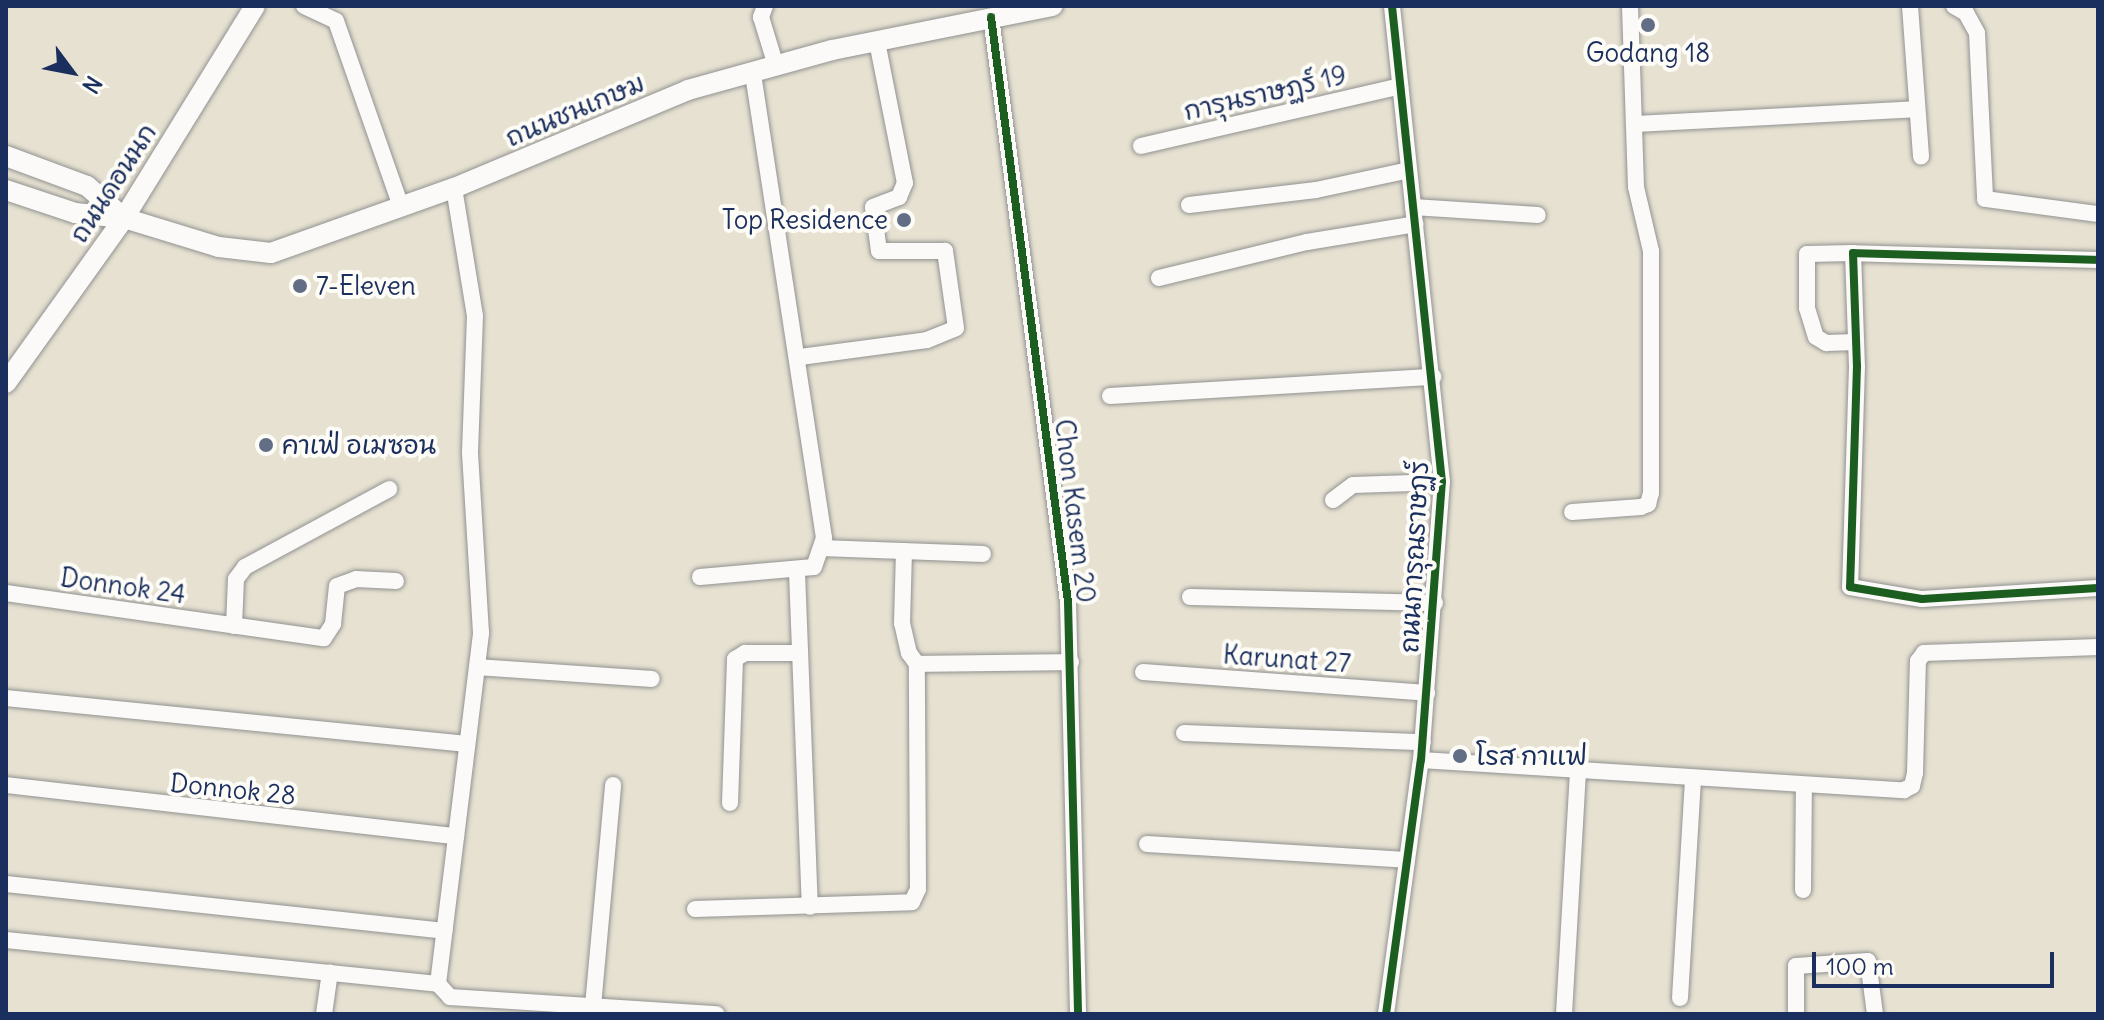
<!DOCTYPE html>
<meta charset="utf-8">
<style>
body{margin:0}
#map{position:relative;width:2104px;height:1020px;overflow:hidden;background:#e6e1d1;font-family:Delius,"Playpen Sans Thai",sans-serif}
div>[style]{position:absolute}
.roads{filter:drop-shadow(0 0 2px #919291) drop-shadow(0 0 2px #919291)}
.minor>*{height:16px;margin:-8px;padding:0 8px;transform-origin:8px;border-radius:8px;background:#fbfaf8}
.major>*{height:20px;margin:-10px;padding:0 10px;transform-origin:10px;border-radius:10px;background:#fbfaf8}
.cycleway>*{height:8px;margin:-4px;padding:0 4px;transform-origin:4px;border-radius:4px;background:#1b5e20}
.dots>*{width:22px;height:22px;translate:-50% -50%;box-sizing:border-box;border:4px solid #fdfcf7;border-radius:50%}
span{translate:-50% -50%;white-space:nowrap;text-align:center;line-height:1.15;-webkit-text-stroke:8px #fdfcf7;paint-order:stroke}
.poi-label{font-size:26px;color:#1b2f5e}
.right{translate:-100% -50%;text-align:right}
.left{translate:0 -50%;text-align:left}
.street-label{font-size:26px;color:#1b2f5e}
.frame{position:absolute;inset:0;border:8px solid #1b2f5e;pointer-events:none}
.north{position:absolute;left:32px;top:32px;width:80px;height:80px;-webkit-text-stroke:6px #fdfcf7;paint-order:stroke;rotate:122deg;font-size:22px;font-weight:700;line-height:32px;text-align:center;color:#1b2f5e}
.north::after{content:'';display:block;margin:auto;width:28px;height:36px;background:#1b2f5e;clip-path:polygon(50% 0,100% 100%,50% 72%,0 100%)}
.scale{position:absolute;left:1812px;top:952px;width:242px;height:36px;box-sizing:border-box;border:4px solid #1b2f5e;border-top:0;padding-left:10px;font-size:24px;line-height:28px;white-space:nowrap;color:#1b2f5e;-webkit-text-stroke:6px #fdfcf7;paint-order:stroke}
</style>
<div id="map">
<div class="roads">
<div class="minor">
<div style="left:304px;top:6px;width:35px;rotate:25deg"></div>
<div style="left:336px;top:21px;width:197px;rotate:70.7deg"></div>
<div style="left:765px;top:6px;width:12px;rotate:110deg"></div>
<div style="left:761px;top:17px;width:51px;rotate:73deg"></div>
<div style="left:1910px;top:6px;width:151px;rotate:85.8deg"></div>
<div style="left:1954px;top:6px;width:14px;rotate:30deg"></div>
<div style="left:1966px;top:13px;width:23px;rotate:61deg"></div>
<div style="left:1977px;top:33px;width:166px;rotate:87.2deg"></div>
<div style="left:1985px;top:199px;width:114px;rotate:7.6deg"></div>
<div style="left:991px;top:17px;width:590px;rotate:82.5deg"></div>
<div style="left:1068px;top:602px;width:412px;rotate:88.6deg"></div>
<div style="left:1634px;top:124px;width:283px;rotate:-3deg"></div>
<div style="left:1141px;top:146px;width:266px;rotate:-13deg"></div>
<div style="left:1189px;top:205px;width:128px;rotate:-6.7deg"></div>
<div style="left:1316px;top:190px;width:95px;rotate:-12.1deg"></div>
<div style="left:1413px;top:207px;width:125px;rotate:3.7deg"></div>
<div style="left:1853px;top:253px;width:46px;rotate:178.8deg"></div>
<div style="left:1807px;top:254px;width:54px;rotate:90deg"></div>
<div style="left:1807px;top:308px;width:30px;rotate:73deg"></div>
<div style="left:1816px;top:337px;width:12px;rotate:31deg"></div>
<div style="left:1826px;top:343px;width:30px;rotate:-2deg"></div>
<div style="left:2098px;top:260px;width:245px;rotate:-178.4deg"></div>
<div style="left:1853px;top:253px;width:113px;rotate:88deg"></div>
<div style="left:1857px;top:366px;width:221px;rotate:91.8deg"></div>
<div style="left:1850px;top:587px;width:73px;rotate:9.5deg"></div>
<div style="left:1922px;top:599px;width:176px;rotate:-3.6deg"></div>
<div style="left:1159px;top:278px;width:152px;rotate:-13.7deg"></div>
<div style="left:1307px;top:242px;width:110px;rotate:-9.4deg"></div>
<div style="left:800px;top:357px;width:128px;rotate:-7.6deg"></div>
<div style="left:927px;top:340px;width:31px;rotate:-22deg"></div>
<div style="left:956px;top:328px;width:78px;rotate:-98.1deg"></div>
<div style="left:945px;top:251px;width:66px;rotate:180deg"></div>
<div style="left:879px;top:251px;width:44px;rotate:-97.8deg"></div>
<div style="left:873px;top:207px;width:28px;rotate:-21deg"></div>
<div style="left:899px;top:197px;width:15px;rotate:-67deg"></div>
<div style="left:905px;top:183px;width:145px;rotate:-101.2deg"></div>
<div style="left:1110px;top:396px;width:324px;rotate:-3.4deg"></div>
<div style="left:1333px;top:500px;width:25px;rotate:-37deg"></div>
<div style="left:1353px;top:485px;width:89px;rotate:-1.9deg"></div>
<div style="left:1572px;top:512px;width:69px;rotate:-4.1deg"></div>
<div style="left:1641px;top:507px;width:8px;rotate:-23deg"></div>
<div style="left:1648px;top:504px;width:11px;rotate:-75deg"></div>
<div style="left:1651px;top:493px;width:242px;rotate:-90deg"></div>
<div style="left:1651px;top:251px;width:66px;rotate:-103.2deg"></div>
<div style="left:1636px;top:187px;width:181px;rotate:-91.9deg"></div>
<div style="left:822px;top:548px;width:161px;rotate:2.1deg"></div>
<div style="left:904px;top:551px;width:72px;rotate:91.6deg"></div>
<div style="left:902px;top:623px;width:31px;rotate:77deg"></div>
<div style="left:909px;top:653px;width:14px;rotate:54deg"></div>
<div style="left:797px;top:572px;width:335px;rotate:87.8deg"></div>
<div style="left:700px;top:577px;width:114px;rotate:-5deg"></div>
<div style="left:814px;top:567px;width:31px;rotate:-71deg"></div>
<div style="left:824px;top:538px;width:470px;rotate:-98.7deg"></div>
<div style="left:6px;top:593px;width:321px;rotate:8.1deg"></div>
<div style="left:324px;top:638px;width:17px;rotate:-57deg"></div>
<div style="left:333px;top:624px;width:38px;rotate:-84deg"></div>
<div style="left:337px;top:586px;width:20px;rotate:-20deg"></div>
<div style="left:356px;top:579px;width:40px;rotate:2.9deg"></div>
<div style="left:1190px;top:597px;width:245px;rotate:1.4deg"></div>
<div style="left:234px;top:626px;width:47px;rotate:-87.6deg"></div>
<div style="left:236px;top:579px;width:15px;rotate:-53deg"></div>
<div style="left:245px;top:567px;width:164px;rotate:-28.4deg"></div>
<div style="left:477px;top:667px;width:175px;rotate:3.9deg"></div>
<div style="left:1143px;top:672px;width:285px;rotate:4.2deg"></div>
<div style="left:6px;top:698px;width:463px;rotate:5.7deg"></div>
<div style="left:1184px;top:733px;width:239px;rotate:2.2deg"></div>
<div style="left:1421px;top:760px;width:484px;rotate:3.6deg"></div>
<div style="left:1904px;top:790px;width:9px;rotate:-27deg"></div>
<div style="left:1912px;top:786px;width:13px;rotate:-77deg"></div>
<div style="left:1915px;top:773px;width:112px;rotate:-88.5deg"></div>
<div style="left:1918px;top:661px;width:10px;rotate:-53deg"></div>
<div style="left:1924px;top:653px;width:174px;rotate:-2deg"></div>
<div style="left:6px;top:785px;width:453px;rotate:6.5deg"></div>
<div style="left:730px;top:803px;width:144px;rotate:-88deg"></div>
<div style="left:735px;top:659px;width:12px;rotate:-31deg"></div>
<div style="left:745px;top:653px;width:55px"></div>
<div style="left:1147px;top:844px;width:260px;rotate:3.5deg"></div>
<div style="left:6px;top:884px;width:441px;rotate:6.1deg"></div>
<div style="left:1803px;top:890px;width:105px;rotate:-89.5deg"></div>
<div style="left:695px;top:909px;width:217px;rotate:-1.8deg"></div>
<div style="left:912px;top:902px;width:14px;rotate:-65deg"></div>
<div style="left:918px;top:889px;width:225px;rotate:-90.3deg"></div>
<div style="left:917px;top:664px;width:154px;rotate:-0.7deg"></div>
<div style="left:6px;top:940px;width:434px;rotate:5.8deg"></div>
<div style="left:438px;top:984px;width:18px;rotate:47deg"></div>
<div style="left:450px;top:997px;width:267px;rotate:3.7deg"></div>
<div style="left:438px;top:984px;width:354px;rotate:-83deg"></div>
<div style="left:481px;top:633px;width:181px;rotate:-93.5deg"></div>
<div style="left:470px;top:452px;width:136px;rotate:-87.9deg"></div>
<div style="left:475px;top:316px;width:130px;rotate:-99.3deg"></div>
<div style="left:1680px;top:998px;width:219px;rotate:-86.6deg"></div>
<div style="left:593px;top:1006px;width:222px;rotate:-84.8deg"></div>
<div style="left:324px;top:1014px;width:42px;rotate:-81.9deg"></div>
<div style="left:1386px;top:1014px;width:256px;rotate:-82.2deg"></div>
<div style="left:1421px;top:760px;width:279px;rotate:-85.7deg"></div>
<div style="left:1442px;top:482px;width:479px;rotate:-96deg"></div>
<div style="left:1564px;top:1014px;width:243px;rotate:-86.7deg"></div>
<div style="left:1796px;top:1014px;width:48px;rotate:-90deg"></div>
<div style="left:1796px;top:966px;width:72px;rotate:-4deg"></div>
<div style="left:1868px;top:961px;width:53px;rotate:82.5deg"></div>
</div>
<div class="major">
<div style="left:6px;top:156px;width:86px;rotate:20.3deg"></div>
<div style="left:87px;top:186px;width:49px;rotate:40.9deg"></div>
<div style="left:6px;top:190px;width:73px;rotate:18.4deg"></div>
<div style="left:75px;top:213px;width:49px;rotate:5.8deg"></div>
<div style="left:124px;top:218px;width:99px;rotate:17deg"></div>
<div style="left:219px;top:247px;width:52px;rotate:6.6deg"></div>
<div style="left:271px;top:253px;width:194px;rotate:-19.6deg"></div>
<div style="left:454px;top:188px;width:254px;rotate:-22.7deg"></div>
<div style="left:688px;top:90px;width:149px;rotate:-15.5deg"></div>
<div style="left:832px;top:50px;width:225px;rotate:-11.3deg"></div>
<div style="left:6px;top:383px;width:203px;rotate:-54.4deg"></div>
<div style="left:124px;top:218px;width:249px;rotate:-58.3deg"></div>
</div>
</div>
<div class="cycleway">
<div style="left:991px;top:17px;width:590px;rotate:82.5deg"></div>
<div style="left:1068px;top:602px;width:412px;rotate:88.6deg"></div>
<div style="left:2098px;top:260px;width:245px;rotate:-178.4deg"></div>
<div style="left:1853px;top:253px;width:113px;rotate:88deg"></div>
<div style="left:1857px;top:366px;width:221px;rotate:91.8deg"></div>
<div style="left:1850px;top:587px;width:73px;rotate:9.5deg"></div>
<div style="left:1922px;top:599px;width:176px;rotate:-3.6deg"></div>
<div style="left:1386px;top:1014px;width:256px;rotate:-82.2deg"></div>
<div style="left:1421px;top:760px;width:279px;rotate:-85.7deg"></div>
<div style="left:1442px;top:482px;width:479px;rotate:-96deg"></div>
</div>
<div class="dots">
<div style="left:1648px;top:25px;background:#626d86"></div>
<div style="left:904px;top:220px;background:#626d86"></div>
<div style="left:300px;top:286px;background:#626d86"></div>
<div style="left:266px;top:445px;background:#626d86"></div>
<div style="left:1460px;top:756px;background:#626d86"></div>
</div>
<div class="poi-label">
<span style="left:1648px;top:53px">Godang 18</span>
<span class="right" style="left:888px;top:220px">Top Residence</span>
<span class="left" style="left:316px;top:286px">7-Eleven</span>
<span class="left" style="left:282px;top:445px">คาเฟ่ อเมซอน</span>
<span class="left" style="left:1476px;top:756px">โรส กาแฟ</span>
</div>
<div class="street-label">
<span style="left:1265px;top:93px;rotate:-13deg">การุนราษฏร์ 19</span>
<span style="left:575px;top:110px;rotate:-23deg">ถนนชนเกษม</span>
<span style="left:113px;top:183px;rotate:-57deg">ถนนดอนนก</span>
<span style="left:1075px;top:511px;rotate:83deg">Chon Kasem 20</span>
<span style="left:1414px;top:557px;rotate:-87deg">ถนนการุณราษฏร์</span>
<span style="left:123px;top:586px;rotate:8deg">Donnok 24</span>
<span style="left:1287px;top:659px;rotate:4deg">Karunat 27</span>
<span style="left:233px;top:789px;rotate:6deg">Donnok 28</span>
</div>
<div class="frame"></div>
<div class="north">N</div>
<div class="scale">100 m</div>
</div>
